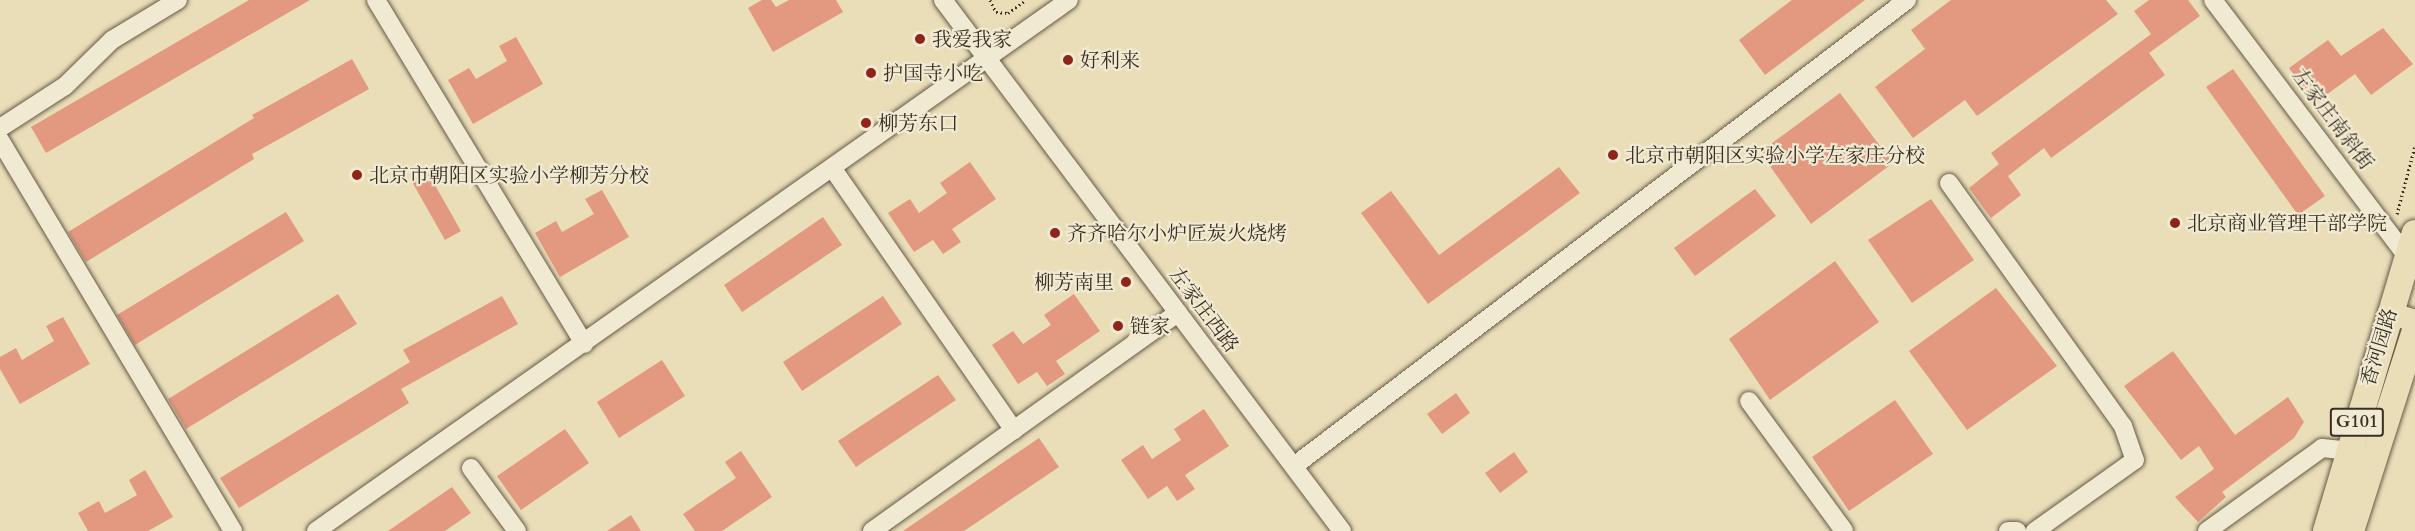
<!DOCTYPE html>
<meta charset="utf-8">
<style>
body{margin:0}
#map{position:relative;width:2415px;height:531px;overflow:hidden;background:#eadeb9;font-family:Cardo,"Noto Serif SC",serif}
div>[style]{position:absolute}
.building>*{inset:0;background:#e39980}
.path>*{height:3px;margin-top:-1.5px;transform-origin:0;background:repeating-linear-gradient(90deg,#3b2e22 0 1.5px,transparent 0 4.5px)}
.roads{filter:drop-shadow(0 0 2px #675a48) drop-shadow(0 0 2px #675a48)}
.minor>*{height:18px;margin:-9px;padding:0 9px;transform-origin:9px;border-radius:9px;background:#f1ead2}
.major>*{height:22px;margin:-11px;padding:0 11px;transform-origin:11px;border-radius:11px;background:#eadeb9}
.highway>*{height:26px;margin:-13px;padding:0 13px;transform-origin:13px;border-radius:13px;background:#eadeb9}
.dots>*{width:16px;height:16px;translate:-50% -50%;box-sizing:border-box;border:3px solid #f1ead2;border-radius:50%}
span{translate:-50% -50%;white-space:nowrap;text-align:center;line-height:1.15;-webkit-text-stroke:4.5px #f1ead2;paint-order:stroke}
.shield-label span{padding:2px 4px;background:#f1ead2;border:2px solid;border-radius:4px;-webkit-text-stroke-width:0}
.shield-label{font-size:18px;color:#3b2e22;font-weight:700}
.poi-label{font-size:20px;color:#3b2e22}
.left{translate:0 -50%;text-align:left}
.right{translate:-100% -50%;text-align:right}
.street-label{font-size:20px;color:#3b2e22}
</style>
<div id="map">
<div class="building">
<div style="clip-path:polygon(249px 0,310px 0,46px 153px,31px 127px)"></div>
<div style="clip-path:polygon(762px 0,771px 0,776px 7px,789px 0,836px 0,843px 12px,773px 52px,748px 8px)"></div>
<div style="clip-path:polygon(1792px 0,1865px 0,1765px 75px,1739px 40px)"></div>
<div style="clip-path:polygon(1951px 0,2106px 0,2118px 14px,1977px 116px,1965px 100px,1913px 138px,1875px 87px,1925px 49px,1911px 30px)"></div>
<div style="clip-path:polygon(2149px 0,2188px 0,2200px 16px,2149px 53px,2165px 75px,2051px 158px,2044px 148px,2008px 176px,2021px 195px,1991px 218px,1969px 188px,1999px 164px,1991px 153px,2151px 34px,2134px 11px)"></div>
<div style="clip-path:polygon(2383px 28px,2413px 64px,2371px 95px,2355px 74px,2315px 103px,2289px 68px,2328px 40px,2341px 56px)"></div>
<div style="clip-path:polygon(516px 37px,543px 84px,473px 124px,448px 80px,469px 68px,476px 79px,507px 61px,499px 46px)"></div>
<div style="clip-path:polygon(352px 59px,369px 89px,252px 154px,254px 159px,86px 262px,68px 232px,254px 118px,252px 115px)"></div>
<div style="clip-path:polygon(2233px 69px,2325px 196px,2298px 215px,2206px 87px)"></div>
<div style="clip-path:polygon(1840px 93px,1893px 163px,1811px 224px,1760px 152px)"></div>
<div style="clip-path:polygon(970px 162px,996px 199px,952px 229px,961px 242px,943px 254px,933px 240px,914px 252px,888px 213px,910px 199px,919px 213px,947px 193px,940px 183px)"></div>
<div style="clip-path:polygon(1559px 167px,1580px 193px,1428px 304px,1361px 213px,1391px 191px,1439px 255px)"></div>
<div style="clip-path:polygon(427px 171px,461px 231px,445px 240px,411px 180px)"></div>
<div style="clip-path:polygon(1755px 189px,1776px 216px,1695px 276px,1674px 248px)"></div>
<div style="clip-path:polygon(602px 190px,629px 237px,560px 277px,535px 233px,556px 221px,562px 232px,594px 214px,585px 199px)"></div>
<div style="clip-path:polygon(1931px 199px,1974px 260px,1912px 303px,1868px 240px)"></div>
<div style="clip-path:polygon(286px 212px,304px 241px,135px 345px,117px 315px)"></div>
<div style="clip-path:polygon(823px 217px,842px 245px,742px 312px,724px 285px)"></div>
<div style="clip-path:polygon(1835px 261px,1879px 322px,1770px 400px,1729px 339px)"></div>
<div style="clip-path:polygon(1996px 288px,2057px 366px,1967px 430px,1909px 351px)"></div>
<div style="clip-path:polygon(338px 294px,357px 324px,186px 429px,168px 399px)"></div>
<div style="clip-path:polygon(1074px 294px,1100px 331px,1056px 361px,1065px 374px,1047px 386px,1037px 372px,1018px 384px,992px 345px,1013px 331px,1023px 344px,1051px 325px,1044px 315px)"></div>
<div style="clip-path:polygon(502px 296px,518px 324px,401px 389px,409px 403px,239px 508px,220px 478px,410px 362px,403px 350px)"></div>
<div style="clip-path:polygon(883px 296px,902px 324px,802px 391px,783px 362px)"></div>
<div style="clip-path:polygon(63px 317px,90px 364px,20px 404px,0 369px,0 357px,16px 348px,22px 360px,54px 341px,46px 326px)"></div>
<div style="clip-path:polygon(2173px 351px,2235px 435px,2288px 397px,2304px 422px,2294px 438px,2222px 492px,2226px 497px,2198px 522px,2175px 497px,2214px 469px,2199px 446px,2181px 460px,2124px 386px)"></div>
<div style="clip-path:polygon(662px 360px,685px 396px,619px 438px,597px 402px)"></div>
<div style="clip-path:polygon(938px 375px,956px 400px,856px 467px,838px 441px)"></div>
<div style="clip-path:polygon(1456px 393px,1470px 413px,1442px 434px,1427px 414px)"></div>
<div style="clip-path:polygon(1895px 400px,1933px 454px,1849px 511px,1812px 457px)"></div>
<div style="clip-path:polygon(1204px 409px,1229px 446px,1185px 475px,1195px 489px,1177px 501px,1167px 486px,1148px 499px,1121px 460px,1143px 445px,1152px 459px,1181px 440px,1174px 429px)"></div>
<div style="clip-path:polygon(565px 429px,589px 463px,521px 510px,497px 476px)"></div>
<div style="clip-path:polygon(1039px 438px,1059px 467px,964px 531px,903px 531px)"></div>
<div style="clip-path:polygon(741px 451px,772px 497px,722px 531px,695px 531px,683px 514px,736px 478px,725px 462px)"></div>
<div style="clip-path:polygon(1514px 452px,1528px 472px,1500px 493px,1485px 473px)"></div>
<div style="clip-path:polygon(145px 470px,173px 517px,148px 531px,88px 531px,78px 513px,99px 501px,105px 513px,137px 495px,129px 480px)"></div>
<div style="clip-path:polygon(452px 487px,471px 513px,445px 531px,388px 531px)"></div>
<div style="clip-path:polygon(631px 515px,641px 531px,607px 531px)"></div>
</div>
<div class="path">
<div style="left:990px;top:0;width:13px;rotate:63deg"></div>
<div style="left:996px;top:12px;width:12px;rotate:5deg"></div>
<div style="left:1008px;top:13px;width:22px;rotate:-36deg"></div>
<div style="left:2397px;top:214px;width:70px;rotate:-75.2deg"></div>
</div>
<div class="roads">
<div class="minor">
<div style="left:376px;top:0;width:402px;rotate:58.8deg"></div>
<div style="left:943px;top:0;width:664px;rotate:53.08deg"></div>
<div style="left:2213px;top:0;width:330px;rotate:52.9deg"></div>
<div style="left:0;top:128px;width:77px;rotate:-32.9deg"></div>
<div style="left:65px;top:86px;width:66px;rotate:-44.4deg"></div>
<div style="left:112px;top:40px;width:77px;rotate:-31.2deg"></div>
<div style="left:0;top:140px;width:455px;rotate:59.2deg"></div>
<div style="left:833px;top:169px;width:318px;rotate:55.3deg"></div>
<div style="left:1949px;top:183px;width:299px;rotate:54.4deg"></div>
<div style="left:2123px;top:426px;width:36px;rotate:71deg"></div>
<div style="left:2135px;top:460px;width:123px;rotate:144.6deg"></div>
<div style="left:1749px;top:401px;width:161px;rotate:53.8deg"></div>
<div style="left:1294px;top:466px;width:770px;rotate:-37.24deg"></div>
<div style="left:471px;top:468px;width:78px;rotate:53.9deg"></div>
<div style="left:316px;top:531px;width:921px;rotate:-35.19deg"></div>
<div style="left:872px;top:531px;width:376px;rotate:-35.5deg"></div>
<div style="left:2008px;top:531px;width:9px"></div>
<div style="left:2207px;top:531px;width:142px;rotate:-35.8deg"></div>
<div style="left:2322px;top:448px;width:27px;rotate:6deg"></div>
</div>
<div class="major">
<div style="left:2389px;top:313px;width:27px;rotate:17deg"></div>
</div>
<div class="highway">
<div style="left:2326px;top:531px;width:311px;rotate:-73.4deg"></div>
<div style="left:2351px;top:531px;width:211px;rotate:-72.3deg"></div>
</div>
</div>
<div class="dots">
<div style="left:920px;top:39px;background:#8f2418"></div>
<div style="left:1068px;top:60px;background:#8f2418"></div>
<div style="left:871px;top:73px;background:#8f2418"></div>
<div style="left:866px;top:123px;background:#8f2418"></div>
<div style="left:1613px;top:155px;background:#8f2418"></div>
<div style="left:357px;top:175px;background:#8f2418"></div>
<div style="left:2175px;top:223px;background:#8f2418"></div>
<div style="left:1055px;top:233px;background:#8f2418"></div>
<div style="left:1126px;top:282px;background:#8f2418"></div>
<div style="left:1118px;top:326px;background:#8f2418"></div>
</div>
<div class="shield-label">
<span style="left:2357px;top:422px">G101</span>
</div>
<div class="poi-label">
<span class="left" style="left:932px;top:39px">我爱我家</span>
<span class="left" style="left:1080px;top:60px">好利来</span>
<span class="left" style="left:883px;top:73px">护国寺小吃</span>
<span class="left" style="left:878px;top:123px">柳芳东口</span>
<span class="left" style="left:1625px;top:155px">北京市朝阳区实验小学左家庄分校</span>
<span class="left" style="left:369px;top:175px">北京市朝阳区实验小学柳芳分校</span>
<span class="left" style="left:2187px;top:223px">北京商业管理干部学院</span>
<span class="left" style="left:1067px;top:233px">齐齐哈尔小炉匠炭火烧烤</span>
<span class="right" style="left:1114px;top:282px">柳芳南里</span>
<span class="left" style="left:1130px;top:326px">链家</span>
</div>
<div class="street-label">
<span style="left:2333px;top:119px;rotate:53deg">左家庄南斜街</span>
<span style="left:1204px;top:310px;rotate:53deg">左家庄西路</span>
<span style="left:2379px;top:347px;rotate:-73deg">香河园路</span>
</div>
</div>
